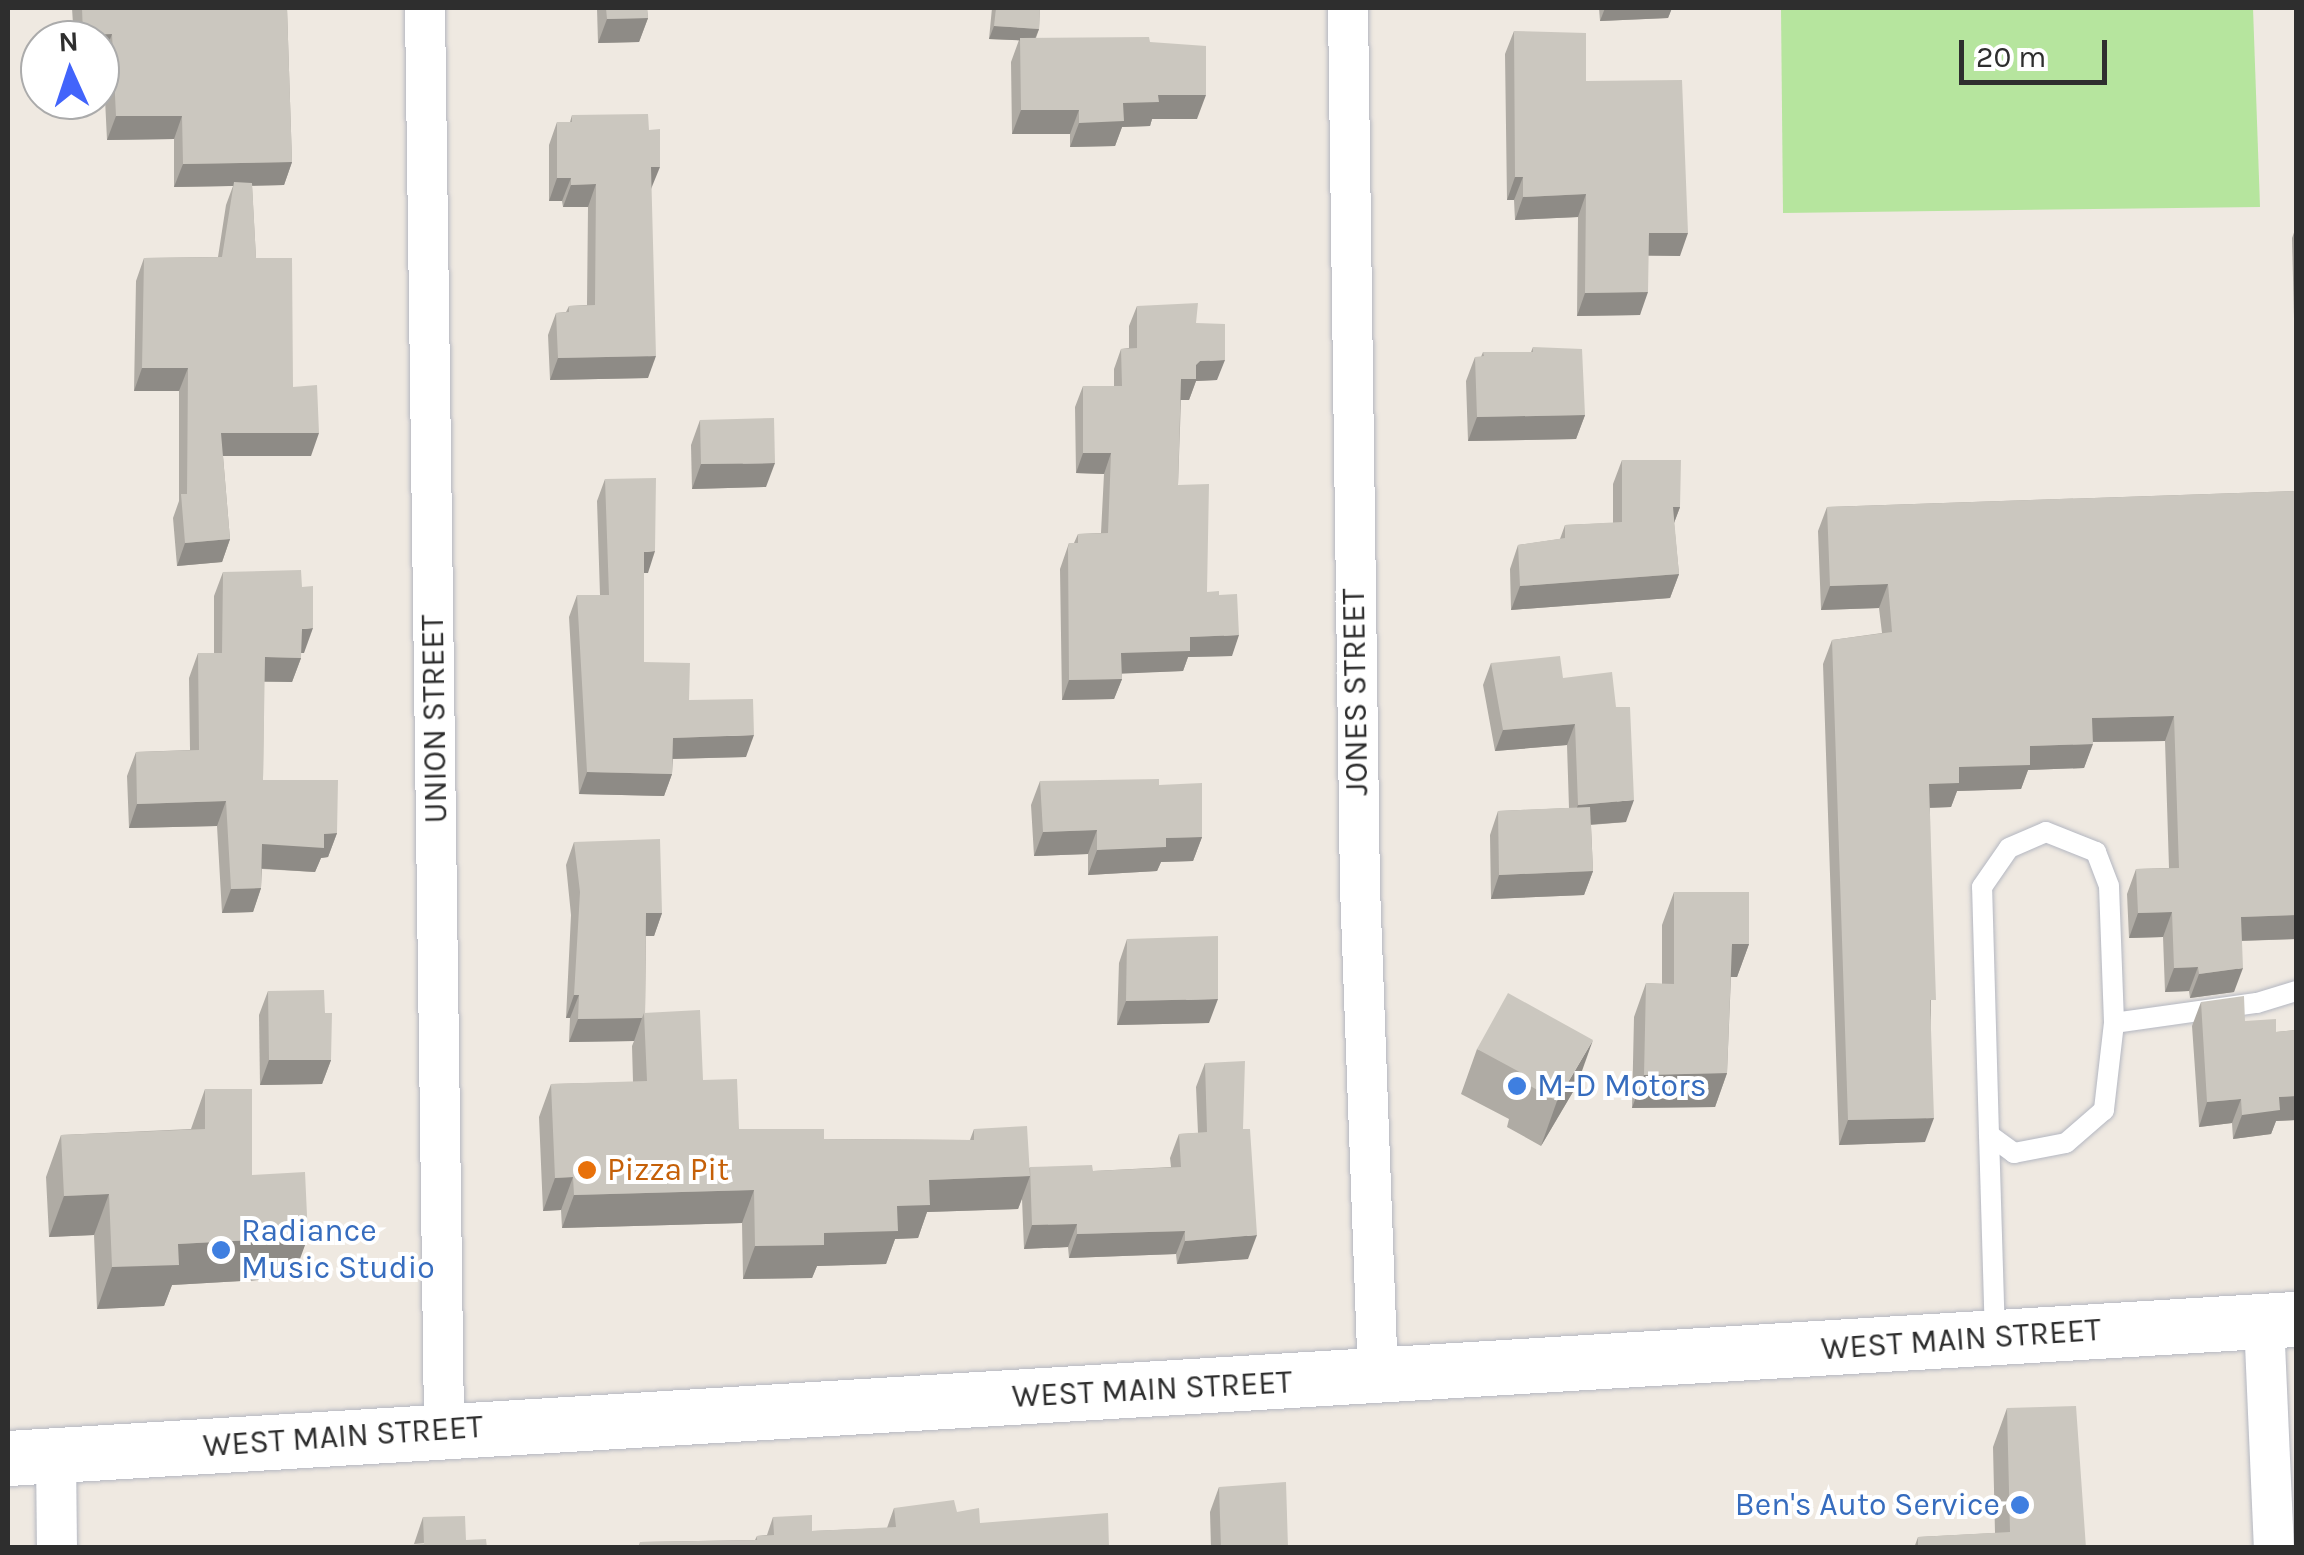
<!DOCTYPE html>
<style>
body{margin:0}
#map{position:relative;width:2304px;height:1555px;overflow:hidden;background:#efe9e1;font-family:Karla,sans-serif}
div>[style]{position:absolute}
.green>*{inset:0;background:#b6e59e}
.roads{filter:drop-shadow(0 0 2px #b4b7c1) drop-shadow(0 0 2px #b4b7c1)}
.service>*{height:20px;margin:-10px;padding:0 10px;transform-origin:10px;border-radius:10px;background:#fff}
.minor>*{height:40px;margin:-20px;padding:0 20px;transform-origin:20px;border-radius:20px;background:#fff}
.secondary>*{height:55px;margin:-27.5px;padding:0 27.5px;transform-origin:27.5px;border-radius:27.5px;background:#fff}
.wall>*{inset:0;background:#afaba4}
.shaded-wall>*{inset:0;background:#8e8b86}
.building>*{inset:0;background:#cbc7bf}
.dots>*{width:28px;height:28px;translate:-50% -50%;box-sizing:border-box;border:5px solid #fff;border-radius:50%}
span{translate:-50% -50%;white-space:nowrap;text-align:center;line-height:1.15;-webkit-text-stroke:8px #fff;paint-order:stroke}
.street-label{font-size:32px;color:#2e2e2e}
.shop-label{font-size:32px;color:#366cbe}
.left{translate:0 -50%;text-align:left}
.right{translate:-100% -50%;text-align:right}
.food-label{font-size:32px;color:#c56008}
.frame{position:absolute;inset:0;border:10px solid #2e2e2e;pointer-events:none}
.north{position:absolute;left:20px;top:20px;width:100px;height:100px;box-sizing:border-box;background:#fff;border:2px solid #ababab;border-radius:50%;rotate:357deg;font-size:28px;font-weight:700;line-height:40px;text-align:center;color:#2e2e2e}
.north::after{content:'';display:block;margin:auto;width:35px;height:45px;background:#4264fb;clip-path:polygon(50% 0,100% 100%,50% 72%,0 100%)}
.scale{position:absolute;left:1959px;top:40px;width:148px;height:45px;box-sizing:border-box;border:5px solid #2e2e2e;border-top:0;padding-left:12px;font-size:30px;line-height:35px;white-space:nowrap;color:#2e2e2e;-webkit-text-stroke:8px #fff;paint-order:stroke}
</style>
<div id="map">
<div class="green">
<div style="clip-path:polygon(1781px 8px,2253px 8px,2260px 207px,1783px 213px)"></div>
</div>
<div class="roads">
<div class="service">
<div style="left:2046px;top:832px;width:54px;rotate:21.8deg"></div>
<div style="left:2096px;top:852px;width:36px;rotate:69deg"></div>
<div style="left:2109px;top:886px;width:137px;rotate:87.9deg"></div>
<div style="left:2114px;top:1023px;width:88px;rotate:96.6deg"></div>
<div style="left:2104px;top:1110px;width:50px;rotate:139deg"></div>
<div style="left:2066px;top:1143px;width:53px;rotate:169.1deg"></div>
<div style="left:2014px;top:1153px;width:31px;rotate:-144deg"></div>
<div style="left:1989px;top:1135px;width:248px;rotate:-91.6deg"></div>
<div style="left:1982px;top:887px;width:47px;rotate:-55.3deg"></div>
<div style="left:2009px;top:848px;width:40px;rotate:-23.4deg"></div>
<div style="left:2114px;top:1023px;width:144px;rotate:-8deg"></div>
<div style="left:2257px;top:1003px;width:41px;rotate:-17.1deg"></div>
<div style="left:1989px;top:1135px;width:198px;rotate:88.3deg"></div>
</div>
<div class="minor">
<div style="left:425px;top:8px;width:1422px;rotate:89.23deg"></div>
<div style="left:1348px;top:8px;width:879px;rotate:89.22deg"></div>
<div style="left:1360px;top:887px;width:490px;rotate:87.9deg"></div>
<div style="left:2264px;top:1321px;width:227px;rotate:87.5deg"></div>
<div style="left:56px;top:1455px;width:93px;rotate:89.4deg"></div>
</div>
<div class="secondary">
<div style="left:8px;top:1458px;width:2292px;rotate:-3.48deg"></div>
</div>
</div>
<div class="wall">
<div style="clip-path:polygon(72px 8px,287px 8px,292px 162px,284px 185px,252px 186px,256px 258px,311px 456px,223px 456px,230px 539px,222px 562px,177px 566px,173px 518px,179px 501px,179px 391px,134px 391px,136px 281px,144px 258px,218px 257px,226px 205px,233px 186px,174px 187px,174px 139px,107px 140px,103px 58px,100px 40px,74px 40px)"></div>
<div style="clip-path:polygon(597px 8px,647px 8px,648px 18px,639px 42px,598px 43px)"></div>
<div style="clip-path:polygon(992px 8px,1040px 8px,1039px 29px,1036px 38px,1150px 42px,1197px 119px,1152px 119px,1150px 126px,1122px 127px,1115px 146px,1070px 147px,1070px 134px,1012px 134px,1011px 62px,1019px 40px,989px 39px)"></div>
<div style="clip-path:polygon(1599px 8px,1672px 8px,1668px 18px,1600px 21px)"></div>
<div style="clip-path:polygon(1514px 31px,1586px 81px,1680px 256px,1648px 256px,1640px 315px,1577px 316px,1578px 217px,1515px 220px,1514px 200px,1507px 200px,1505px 54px)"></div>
<div style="clip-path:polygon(572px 115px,651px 189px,648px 378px,550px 380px,548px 335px,556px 313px,566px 312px,569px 306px,587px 305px,588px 207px,563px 207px,562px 201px,549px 201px,549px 145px,557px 122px,570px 122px)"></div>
<div style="clip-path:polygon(2296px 227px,2296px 318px,2294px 318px,2292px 238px)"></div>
<div style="clip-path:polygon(1137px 306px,1196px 323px,1217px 380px,1196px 381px,1189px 400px,1181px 400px,1178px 485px,1207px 592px,1232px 656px,1188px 657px,1183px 671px,1122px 673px,1122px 679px,1114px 699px,1062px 700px,1060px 569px,1069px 543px,1074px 543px,1078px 534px,1101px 533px,1104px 474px,1076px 473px,1075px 407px,1083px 386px,1114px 386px,1114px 369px,1121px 349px,1129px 348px,1129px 326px)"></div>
<div style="clip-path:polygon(1533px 347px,1585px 415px,1576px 439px,1468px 441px,1466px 381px,1475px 357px,1481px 357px,1483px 352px,1531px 352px)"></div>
<div style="clip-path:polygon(700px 420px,766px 487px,692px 489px,691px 445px)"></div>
<div style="clip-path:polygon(1622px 460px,1680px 507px,1674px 523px,1679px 574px,1670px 598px,1511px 610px,1510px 569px,1518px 545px,1560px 539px,1565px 525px,1613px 523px,1613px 484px)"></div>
<div style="clip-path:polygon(605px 479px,648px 573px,644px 573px,644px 662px,689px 700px,746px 757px,673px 759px,672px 774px,664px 796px,579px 794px,569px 617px,577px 595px,600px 595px,597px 501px)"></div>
<div style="clip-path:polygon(2296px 491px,2296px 939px,2242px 941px,2234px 992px,2190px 998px,2189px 991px,2165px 992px,2163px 937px,2129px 938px,2127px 894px,2136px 869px,2169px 868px,2165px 741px,2093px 742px,2084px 768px,2028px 770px,2021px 789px,1957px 791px,1951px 807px,1930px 808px,1931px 1015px,1925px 1142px,1839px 1145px,1823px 664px,1832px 640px,1882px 633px,1879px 608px,1821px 610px,1818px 531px,1827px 507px)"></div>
<div style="clip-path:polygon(223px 572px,304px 653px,301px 653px,301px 658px,292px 682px,264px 682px,263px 780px,337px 833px,328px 857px,321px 858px,315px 872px,262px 869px,261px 888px,253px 912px,222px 913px,217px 826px,129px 828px,127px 776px,136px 752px,190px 750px,189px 678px,198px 653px,214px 653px,214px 596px)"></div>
<div style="clip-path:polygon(1491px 663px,1563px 678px,1626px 822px,1591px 825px,1593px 871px,1584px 895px,1491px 899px,1490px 835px,1498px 811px,1569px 808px,1567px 745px,1495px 751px,1483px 685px)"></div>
<div style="clip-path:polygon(1040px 781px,1159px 785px,1202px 837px,1193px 861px,1161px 862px,1157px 871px,1088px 875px,1088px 854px,1034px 856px,1031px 805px)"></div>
<div style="clip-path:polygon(574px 842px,662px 913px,654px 936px,646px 936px,645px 1013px,703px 1080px,739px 1129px,824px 1139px,970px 1140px,974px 1129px,1030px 1168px,1093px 1171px,1171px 1167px,1170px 1158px,1179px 1134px,1198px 1133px,1196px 1087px,1205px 1063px,1243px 1129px,1248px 1259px,1177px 1264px,1176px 1254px,1069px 1258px,1068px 1247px,1024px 1249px,1022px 1199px,1018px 1209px,927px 1212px,918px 1238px,895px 1239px,886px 1264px,817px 1266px,812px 1278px,743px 1279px,742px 1223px,562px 1228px,561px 1210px,543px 1211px,539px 1117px,551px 1084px,633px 1082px,632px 1046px,634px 1041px,569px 1042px,570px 1018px,566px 1018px,571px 915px,566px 865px)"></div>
<div style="clip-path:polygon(1674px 892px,1749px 944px,1737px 977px,1731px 977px,1727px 1073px,1715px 1107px,1632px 1108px,1634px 1017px,1646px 983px,1662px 984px,1662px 925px)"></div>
<div style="clip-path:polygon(1127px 939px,1209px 1023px,1117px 1025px,1119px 963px)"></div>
<div style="clip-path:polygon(268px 991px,325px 1013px,331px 1060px,322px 1084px,260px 1085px,259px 1015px)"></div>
<div style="clip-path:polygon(2201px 1002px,2245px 1021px,2276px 1032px,2296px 1030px,2296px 1120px,2276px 1121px,2271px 1134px,2233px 1139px,2232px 1123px,2199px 1127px,2192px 1026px)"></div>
<div style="clip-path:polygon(1477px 1049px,1577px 1085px,1541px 1146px,1507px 1127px,1509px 1119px,1461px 1094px)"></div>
<div style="clip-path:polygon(205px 1089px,252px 1175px,293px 1278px,172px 1285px,164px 1306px,97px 1309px,94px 1235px,49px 1237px,46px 1177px,61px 1135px,191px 1129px)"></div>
<div style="clip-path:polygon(2007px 1408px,2086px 1548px,1914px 1548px,1918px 1537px,1995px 1533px,1993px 1447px)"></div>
<div style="clip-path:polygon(1219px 1487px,1288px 1548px,1211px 1548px,1210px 1512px)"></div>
<div style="clip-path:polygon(894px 1508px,957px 1512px,980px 1523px,1109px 1548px,639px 1546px,640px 1542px,755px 1540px,757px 1536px,767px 1535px,773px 1517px,812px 1531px,887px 1528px)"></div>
<div style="clip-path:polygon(423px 1517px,466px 1540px,414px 1544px)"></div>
</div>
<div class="shaded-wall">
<div style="clip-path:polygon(1605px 8px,1672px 8px,1668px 18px,1600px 21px)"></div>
<div style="clip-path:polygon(648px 18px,639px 42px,598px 43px,607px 19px)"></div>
<div style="clip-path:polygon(994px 26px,1039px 29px,1034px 41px,989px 39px)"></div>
<div style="clip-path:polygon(112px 34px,103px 58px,100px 58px,100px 40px,81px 40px,83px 35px)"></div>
<div style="clip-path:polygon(1158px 95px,1206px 95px,1197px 119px,1152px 119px,1150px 126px,1122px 127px,1115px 146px,1070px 147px,1079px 123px,1123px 103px)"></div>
<div style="clip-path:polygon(1021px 110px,1079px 110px,1070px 134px,1012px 134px)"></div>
<div style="clip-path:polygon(116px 116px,182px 116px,174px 139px,107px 140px)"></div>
<div style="clip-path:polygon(292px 162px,284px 185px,174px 187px,183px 164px)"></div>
<div style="clip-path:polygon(651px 167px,660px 167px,651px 189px)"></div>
<div style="clip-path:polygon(1515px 177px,1523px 177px,1514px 200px,1507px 200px)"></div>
<div style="clip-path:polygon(557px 178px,571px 178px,562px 201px,549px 201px)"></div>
<div style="clip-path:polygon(596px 184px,588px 207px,563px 207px,571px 185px)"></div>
<div style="clip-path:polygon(1586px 194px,1578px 217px,1515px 220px,1523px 197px)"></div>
<div style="clip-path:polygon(1649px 233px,1688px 233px,1680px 256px,1640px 255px)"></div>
<div style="clip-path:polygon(1648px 292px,1640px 315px,1577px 316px,1585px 293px)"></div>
<div style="clip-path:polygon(656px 356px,648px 378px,550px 380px,558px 358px)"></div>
<div style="clip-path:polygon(1225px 360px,1217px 380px,1196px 381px,1189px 400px,1174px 400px,1181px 379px,1200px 361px)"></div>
<div style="clip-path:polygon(142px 368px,188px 368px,179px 391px,134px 391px)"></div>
<div style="clip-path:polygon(1585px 415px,1576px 439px,1468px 441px,1477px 417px)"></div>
<div style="clip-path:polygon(221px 433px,319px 433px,311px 456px,212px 456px)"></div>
<div style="clip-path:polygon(1083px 453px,1111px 453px,1104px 474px,1076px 473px)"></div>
<div style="clip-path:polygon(775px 463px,766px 487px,692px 489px,701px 464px)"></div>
<div style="clip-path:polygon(1673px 507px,1680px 507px,1671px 531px)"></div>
<div style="clip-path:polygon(230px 539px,222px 562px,177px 566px,185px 543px)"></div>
<div style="clip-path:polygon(655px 551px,648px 573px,636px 573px,644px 552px)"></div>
<div style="clip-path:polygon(1679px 574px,1670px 598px,1511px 610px,1520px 586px)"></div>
<div style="clip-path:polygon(1888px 584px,1879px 608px,1821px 610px,1830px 586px)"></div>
<div style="clip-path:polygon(313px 628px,304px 653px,293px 653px,302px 629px)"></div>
<div style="clip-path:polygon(1239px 635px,1232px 656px,1188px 657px,1183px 671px,1114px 674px,1121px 653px,1190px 637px)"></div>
<div style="clip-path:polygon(265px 657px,301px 658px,292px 682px,256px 681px)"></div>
<div style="clip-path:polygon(1122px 679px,1114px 699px,1062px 700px,1069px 680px)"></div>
<div style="clip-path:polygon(2174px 716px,2165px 741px,2083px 742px,2092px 718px)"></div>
<div style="clip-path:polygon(1575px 724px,1567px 745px,1495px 751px,1503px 730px)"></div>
<div style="clip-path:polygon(754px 735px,746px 757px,666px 759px,673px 738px)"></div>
<div style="clip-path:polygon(2093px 744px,2084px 768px,2028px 770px,2021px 789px,1957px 791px,1951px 807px,1920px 808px,1929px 784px,1959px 767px,2030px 746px)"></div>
<div style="clip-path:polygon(587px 772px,672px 774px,664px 796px,579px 794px)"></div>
<div style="clip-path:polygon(1634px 800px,1626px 822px,1570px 826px,1578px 805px)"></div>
<div style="clip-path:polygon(226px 801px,217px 826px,129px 828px,137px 804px)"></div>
<div style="clip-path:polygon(1097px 830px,1088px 854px,1034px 856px,1043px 832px)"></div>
<div style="clip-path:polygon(337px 833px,328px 857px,321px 858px,315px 872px,253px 868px,262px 844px,324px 834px)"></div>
<div style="clip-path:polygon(1202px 837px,1193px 861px,1161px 862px,1157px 871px,1088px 875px,1097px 850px,1166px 838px)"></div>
<div style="clip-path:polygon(1593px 871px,1584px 895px,1491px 899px,1499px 875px)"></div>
<div style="clip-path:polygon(261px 888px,253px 912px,222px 913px,231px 889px)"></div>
<div style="clip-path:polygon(2172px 912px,2163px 937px,2129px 938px,2138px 913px)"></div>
<div style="clip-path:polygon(646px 913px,662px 913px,654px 936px,638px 936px)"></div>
<div style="clip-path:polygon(2296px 915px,2296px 939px,2232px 941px,2241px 917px)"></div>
<div style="clip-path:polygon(1732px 944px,1749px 944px,1737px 977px,1720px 977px)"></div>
<div style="clip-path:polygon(2198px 967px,2189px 991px,2165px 992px,2174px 968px)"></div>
<div style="clip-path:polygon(2243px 968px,2234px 992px,2190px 998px,2199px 974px)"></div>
<div style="clip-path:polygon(574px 995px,579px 995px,570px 1018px,566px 1018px)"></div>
<div style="clip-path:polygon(1218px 999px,1209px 1023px,1117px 1025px,1126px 1001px)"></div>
<div style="clip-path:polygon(642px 1018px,634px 1041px,569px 1042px,578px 1019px)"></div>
<div style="clip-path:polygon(1593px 1040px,1577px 1085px,1541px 1146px,1557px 1101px)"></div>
<div style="clip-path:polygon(269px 1060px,331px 1060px,322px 1084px,260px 1085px)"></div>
<div style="clip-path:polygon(1727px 1073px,1715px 1107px,1632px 1108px,1644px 1075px)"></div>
<div style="clip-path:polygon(2296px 1096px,2296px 1120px,2276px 1121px,2271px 1134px,2233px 1139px,2242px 1115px,2279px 1097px)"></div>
<div style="clip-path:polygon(2241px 1099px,2232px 1123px,2199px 1127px,2207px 1102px)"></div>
<div style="clip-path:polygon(1934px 1118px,1925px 1142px,1839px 1145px,1848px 1120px)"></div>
<div style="clip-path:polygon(1030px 1176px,1018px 1209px,927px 1212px,918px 1238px,895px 1239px,886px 1264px,817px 1266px,812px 1278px,743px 1279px,755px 1246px,824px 1233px,897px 1206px,929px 1180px)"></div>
<div style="clip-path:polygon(573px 1177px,561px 1210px,543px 1211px,555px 1178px)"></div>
<div style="clip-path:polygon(754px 1190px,742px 1223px,562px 1228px,574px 1195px)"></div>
<div style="clip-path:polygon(109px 1194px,94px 1235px,49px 1237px,64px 1196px)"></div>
<div style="clip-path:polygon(1077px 1224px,1068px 1247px,1024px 1249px,1032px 1225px)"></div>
<div style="clip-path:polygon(1185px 1231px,1176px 1254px,1069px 1258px,1077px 1234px)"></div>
<div style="clip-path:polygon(1257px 1235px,1248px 1259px,1177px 1264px,1185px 1241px)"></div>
<div style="clip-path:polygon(308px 1237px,293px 1278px,172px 1285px,164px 1306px,97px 1309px,112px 1267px,178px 1244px)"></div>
</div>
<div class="building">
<div style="clip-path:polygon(82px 8px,287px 8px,292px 162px,183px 164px,182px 116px,116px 116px,112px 34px,83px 35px)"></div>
<div style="clip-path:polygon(606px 8px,647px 8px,648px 18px,607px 19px)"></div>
<div style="clip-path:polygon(996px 8px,1040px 8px,1039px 29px,994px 26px)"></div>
<div style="clip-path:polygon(1514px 31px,1586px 33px,1586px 81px,1682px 80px,1688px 233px,1649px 233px,1648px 292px,1585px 293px,1586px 194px,1523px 197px,1523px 177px,1515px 177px)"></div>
<div style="clip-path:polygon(1149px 37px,1150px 42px,1206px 46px,1206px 95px,1158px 95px,1159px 102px,1123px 103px,1124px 121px,1079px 123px,1079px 110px,1021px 110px,1020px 38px)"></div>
<div style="clip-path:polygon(648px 114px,649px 130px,660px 129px,660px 167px,651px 167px,656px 356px,558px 358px,556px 313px,569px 312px,569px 306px,595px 305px,596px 184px,571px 185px,571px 178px,557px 178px,557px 122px,572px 122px,572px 115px)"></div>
<div style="clip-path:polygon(234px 182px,252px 183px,256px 258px,292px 258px,293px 387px,317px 385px,319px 433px,221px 433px,230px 539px,185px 543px,181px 494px,187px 494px,188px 368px,142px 368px,144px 258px,222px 257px)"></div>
<div style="clip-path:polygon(1198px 303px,1196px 323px,1225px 324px,1225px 360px,1200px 361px,1196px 365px,1196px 379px,1181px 379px,1178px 485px,1209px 484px,1207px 592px,1219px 591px,1219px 595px,1237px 594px,1239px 635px,1190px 637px,1190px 651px,1121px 653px,1122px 679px,1069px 680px,1068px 548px,1069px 543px,1078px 543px,1078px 534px,1108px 533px,1111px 453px,1083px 453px,1083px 386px,1122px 386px,1121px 349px,1137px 348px,1137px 306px)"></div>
<div style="clip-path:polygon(1533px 347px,1582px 349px,1585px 415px,1477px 417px,1475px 357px,1484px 356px,1483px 352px,1533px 352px)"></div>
<div style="clip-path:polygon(774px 418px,775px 463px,701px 464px,700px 420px)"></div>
<div style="clip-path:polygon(1622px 460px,1681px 460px,1680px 507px,1673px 507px,1679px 574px,1520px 586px,1518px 545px,1565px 538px,1565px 525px,1622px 522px)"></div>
<div style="clip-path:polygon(656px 478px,655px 551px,644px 552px,644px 662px,690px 663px,689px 700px,753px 699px,754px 735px,673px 738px,672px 774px,587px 772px,577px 595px,609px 595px,605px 479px)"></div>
<div style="clip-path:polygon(2296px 491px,2296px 915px,2241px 917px,2243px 968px,2199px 974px,2198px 967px,2174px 968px,2172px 912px,2138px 913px,2136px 869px,2179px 868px,2174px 716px,2092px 718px,2093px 744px,2030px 746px,2030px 765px,1959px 767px,1959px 783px,1929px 784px,1936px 1000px,1930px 1000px,1934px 1118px,1848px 1120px,1832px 640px,1892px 632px,1888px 584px,1830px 586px,1827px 507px)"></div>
<div style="clip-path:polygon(301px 570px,302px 587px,313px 586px,313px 628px,302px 629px,301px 658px,265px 657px,263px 780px,338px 780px,337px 833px,324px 834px,324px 848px,262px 844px,261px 888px,231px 889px,226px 801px,137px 804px,136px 752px,199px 750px,198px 653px,222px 653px,223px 572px)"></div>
<div style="clip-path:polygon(1560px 656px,1563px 678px,1612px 672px,1616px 707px,1630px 707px,1634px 800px,1578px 805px,1575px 724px,1503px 730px,1491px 663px)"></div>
<div style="clip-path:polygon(1159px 779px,1159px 785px,1202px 783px,1202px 837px,1166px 838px,1166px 847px,1097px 850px,1097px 830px,1043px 832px,1040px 781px)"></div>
<div style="clip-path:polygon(1590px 807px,1593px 871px,1499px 875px,1498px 811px)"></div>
<div style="clip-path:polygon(660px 839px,662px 913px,646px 913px,645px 1018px,644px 1013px,642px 1018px,578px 1019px,579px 995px,574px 995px,580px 892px,574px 842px)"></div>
<div style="clip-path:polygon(1674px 892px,1749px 892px,1749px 944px,1732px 944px,1727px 1073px,1644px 1075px,1646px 983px,1674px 984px)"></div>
<div style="clip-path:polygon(1218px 936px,1218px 999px,1126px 1001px,1127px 939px)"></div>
<div style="clip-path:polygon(324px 990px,325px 1013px,332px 1013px,331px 1060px,269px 1060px,268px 991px)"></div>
<div style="clip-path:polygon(1508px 993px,1593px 1040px,1557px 1101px,1523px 1082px,1527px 1076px,1477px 1049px)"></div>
<div style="clip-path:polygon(2244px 996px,2245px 1021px,2276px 1019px,2276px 1032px,2296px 1030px,2296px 1096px,2279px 1097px,2280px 1110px,2242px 1115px,2241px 1099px,2207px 1102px,2201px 1002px)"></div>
<div style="clip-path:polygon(700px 1010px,703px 1080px,737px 1079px,739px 1129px,824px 1129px,824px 1139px,974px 1140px,974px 1129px,1027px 1126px,1030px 1176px,929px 1180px,930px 1205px,897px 1206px,898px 1231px,824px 1233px,824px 1245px,755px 1246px,754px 1190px,574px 1195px,573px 1177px,555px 1178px,551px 1084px,647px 1081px,644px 1013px)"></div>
<div style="clip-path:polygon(1245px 1061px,1243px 1129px,1250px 1129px,1257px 1235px,1185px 1241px,1185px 1231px,1077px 1234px,1077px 1224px,1032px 1225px,1030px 1167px,1092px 1165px,1093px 1171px,1181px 1167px,1179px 1134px,1207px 1132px,1205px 1063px)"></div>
<div style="clip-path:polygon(205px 1089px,252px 1089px,252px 1175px,305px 1172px,308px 1237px,178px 1244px,179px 1265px,112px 1267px,109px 1194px,64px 1196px,61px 1135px,205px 1129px)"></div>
<div style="clip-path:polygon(2076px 1406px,2086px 1548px,1918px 1548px,1918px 1537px,2010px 1532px,2007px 1408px)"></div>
<div style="clip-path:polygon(1286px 1482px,1288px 1548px,1221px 1548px,1219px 1487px)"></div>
<div style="clip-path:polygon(954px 1500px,957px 1512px,979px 1508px,980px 1523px,1108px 1513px,1109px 1548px,623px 1548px,640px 1545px,640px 1542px,757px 1540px,757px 1536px,774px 1535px,773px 1517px,812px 1515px,812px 1531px,896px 1527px,894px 1508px)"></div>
<div style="clip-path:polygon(465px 1516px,466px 1540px,486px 1539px,487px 1548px,372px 1548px,424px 1544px,423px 1517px)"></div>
</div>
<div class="dots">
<div style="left:1517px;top:1086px;background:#3f7fe0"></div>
<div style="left:587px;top:1170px;background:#e8710a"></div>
<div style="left:221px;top:1250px;background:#3f7fe0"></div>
<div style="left:2020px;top:1505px;background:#3f7fe0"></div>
</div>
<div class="street-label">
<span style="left:1356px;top:692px;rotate:-91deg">JONES STREET</span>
<span style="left:435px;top:719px;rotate:-91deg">UNION STREET</span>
<span style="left:1961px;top:1340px;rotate:-4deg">WEST MAIN STREET</span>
<span style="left:1152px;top:1390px;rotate:-3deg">WEST MAIN STREET</span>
<span style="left:343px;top:1437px;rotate:-4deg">WEST MAIN STREET</span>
</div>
<div class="shop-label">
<span class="left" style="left:1537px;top:1086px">M-D Motors</span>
<span class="left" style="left:241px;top:1250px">Radiance<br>Music Studio</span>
<span class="right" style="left:2000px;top:1505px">Ben's Auto Service</span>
</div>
<div class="food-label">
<span class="left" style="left:607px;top:1170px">Pizza Pit</span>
</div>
<div class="frame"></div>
<div class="north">N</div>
<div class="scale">20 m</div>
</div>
